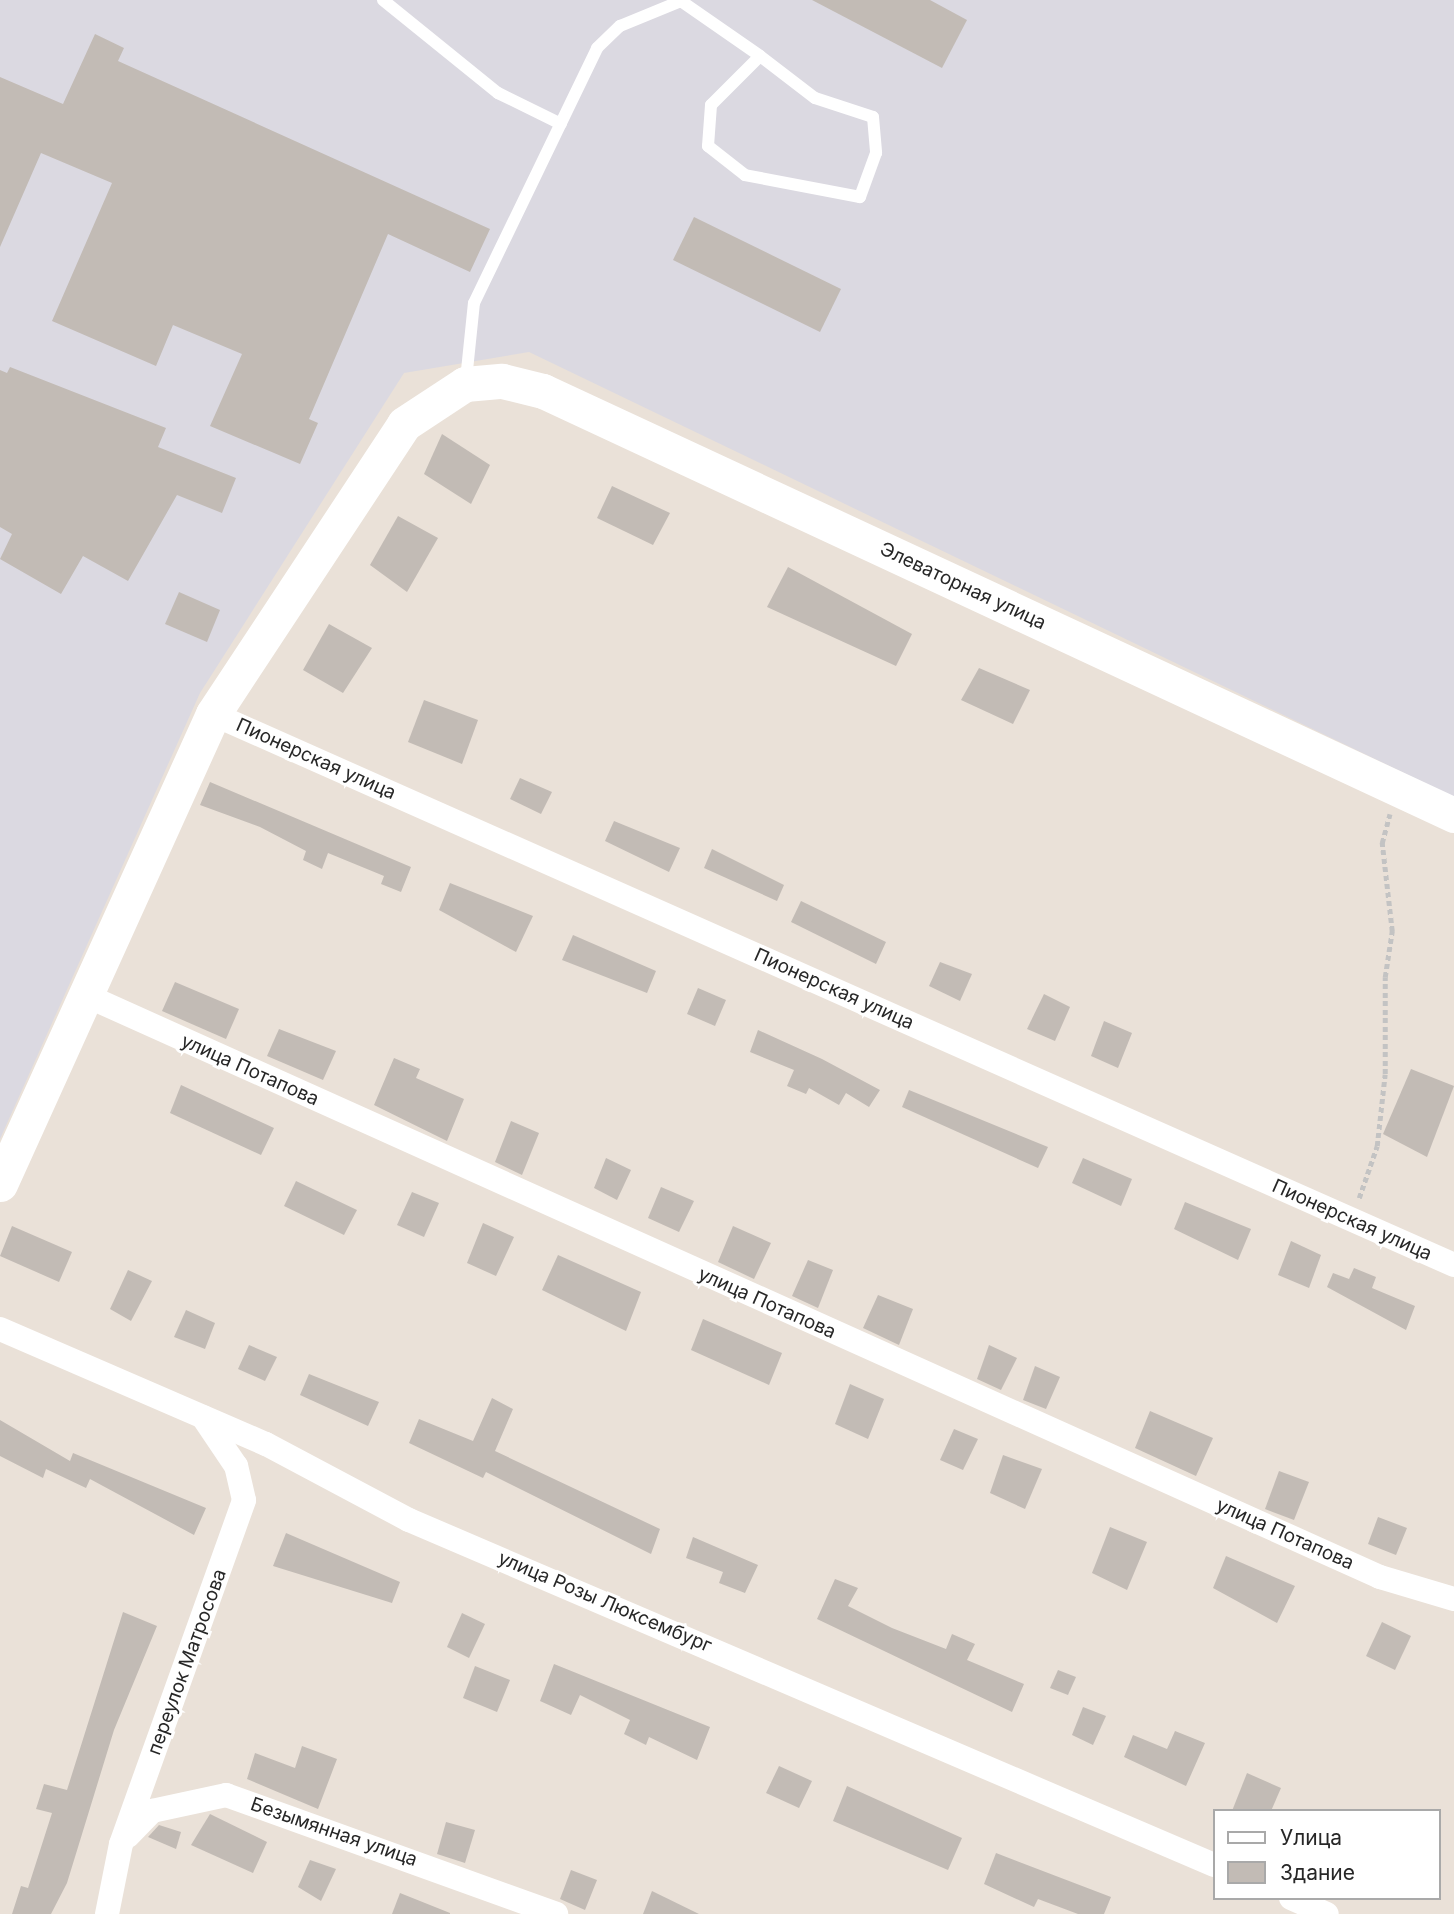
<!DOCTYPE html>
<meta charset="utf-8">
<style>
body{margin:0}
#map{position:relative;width:1454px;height:1914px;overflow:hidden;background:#eae1d8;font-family:Inter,sans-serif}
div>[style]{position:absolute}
.industrial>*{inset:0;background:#dbd9e1}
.building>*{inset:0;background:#c2bbb5}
.path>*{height:4.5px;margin-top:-2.25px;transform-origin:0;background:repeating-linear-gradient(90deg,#c3c3c3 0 5px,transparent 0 8.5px)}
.lane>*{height:12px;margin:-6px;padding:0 6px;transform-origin:6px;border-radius:6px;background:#fff}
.street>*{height:24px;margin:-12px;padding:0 12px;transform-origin:12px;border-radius:12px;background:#fff}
.secondary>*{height:35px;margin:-17.5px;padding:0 17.5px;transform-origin:17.5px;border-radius:17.5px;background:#fff}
span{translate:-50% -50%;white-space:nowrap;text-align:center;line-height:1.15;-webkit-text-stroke:6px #fff;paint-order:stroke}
.street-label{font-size:19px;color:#272727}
.legend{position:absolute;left:1213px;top:1809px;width:228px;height:91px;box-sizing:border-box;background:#fff;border:2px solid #a9a9a9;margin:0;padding:9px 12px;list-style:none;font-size:21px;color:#272727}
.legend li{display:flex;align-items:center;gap:14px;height:35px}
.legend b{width:35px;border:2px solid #a9a9a9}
</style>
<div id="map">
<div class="industrial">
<div style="clip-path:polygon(0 0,1454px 0,1454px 797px,529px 352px,404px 373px,200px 693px,0 1139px)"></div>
</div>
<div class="building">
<div style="clip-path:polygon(812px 0,930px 0,967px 20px,942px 68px)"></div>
<div style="clip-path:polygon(95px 34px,124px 48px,118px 61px,490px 229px,470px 272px,388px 234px,309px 419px,318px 423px,300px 464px,210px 426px,242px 354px,173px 325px,156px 366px,52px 321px,112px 183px,41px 153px,0 247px,0 77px,63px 104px)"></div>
<div style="clip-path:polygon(694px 217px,841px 289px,820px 332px,673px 260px)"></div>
<div style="clip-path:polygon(10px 367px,166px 428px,158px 447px,236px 478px,222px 513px,177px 495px,128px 581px,83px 556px,61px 594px,0 559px,12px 534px,0 527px,0 370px,7px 373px)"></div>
<div style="clip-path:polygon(442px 434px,490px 465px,471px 504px,424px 474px)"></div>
<div style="clip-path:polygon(612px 486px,670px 513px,653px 545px,597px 518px)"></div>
<div style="clip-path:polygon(398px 516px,438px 538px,407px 592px,370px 565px)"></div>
<div style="clip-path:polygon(788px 567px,912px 634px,896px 666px,767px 607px)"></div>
<div style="clip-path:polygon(179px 592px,220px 610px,207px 642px,165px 624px)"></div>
<div style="clip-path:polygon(329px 624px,372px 648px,343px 693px,303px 670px)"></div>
<div style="clip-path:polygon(979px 668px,1030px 690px,1013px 724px,961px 700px)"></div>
<div style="clip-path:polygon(424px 700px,478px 720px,462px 764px,408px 742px)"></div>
<div style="clip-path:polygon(520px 778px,552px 792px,541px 814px,510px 799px)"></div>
<div style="clip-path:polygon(210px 782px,411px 867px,401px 892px,381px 884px,384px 876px,328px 853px,322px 869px,303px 860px,306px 851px,260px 827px,200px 805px)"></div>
<div style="clip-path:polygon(614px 821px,680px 848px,669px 872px,605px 841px)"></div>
<div style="clip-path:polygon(712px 849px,784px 885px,777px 901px,704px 868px)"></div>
<div style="clip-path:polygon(450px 883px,533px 916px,516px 952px,439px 910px)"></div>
<div style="clip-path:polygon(801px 901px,886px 942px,876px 964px,791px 922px)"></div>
<div style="clip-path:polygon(573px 935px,656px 971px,647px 993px,562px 960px)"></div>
<div style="clip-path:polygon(940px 962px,972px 974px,960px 1001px,929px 986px)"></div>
<div style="clip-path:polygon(175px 982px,239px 1009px,226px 1039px,162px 1011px)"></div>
<div style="clip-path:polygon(698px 988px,726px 1000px,715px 1026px,687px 1014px)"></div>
<div style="clip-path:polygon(1044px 994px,1070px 1007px,1055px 1041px,1027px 1029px)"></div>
<div style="clip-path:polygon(1104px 1021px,1132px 1033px,1118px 1068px,1091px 1056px)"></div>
<div style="clip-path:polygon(279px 1029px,336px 1051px,323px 1080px,267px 1056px)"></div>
<div style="clip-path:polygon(758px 1030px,822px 1059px,880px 1090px,869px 1107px,846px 1093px,839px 1105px,809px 1088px,806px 1094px,787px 1086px,794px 1070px,750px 1052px)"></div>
<div style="clip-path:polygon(394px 1058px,420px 1069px,416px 1078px,464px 1099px,447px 1141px,374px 1105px)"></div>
<div style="clip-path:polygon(1411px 1069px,1454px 1086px,1427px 1157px,1383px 1134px)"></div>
<div style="clip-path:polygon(181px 1085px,274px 1128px,261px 1155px,170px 1113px)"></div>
<div style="clip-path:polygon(909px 1090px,1048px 1147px,1038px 1168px,902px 1107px)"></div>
<div style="clip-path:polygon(511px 1121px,539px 1133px,522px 1175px,495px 1162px)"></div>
<div style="clip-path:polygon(606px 1158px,631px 1170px,617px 1200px,594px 1188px)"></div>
<div style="clip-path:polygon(1083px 1158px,1132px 1179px,1121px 1206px,1072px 1183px)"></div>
<div style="clip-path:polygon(296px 1181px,357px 1210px,344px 1235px,284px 1206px)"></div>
<div style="clip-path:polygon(661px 1187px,694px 1201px,679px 1232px,648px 1218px)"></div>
<div style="clip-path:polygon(412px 1192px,439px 1203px,424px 1237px,397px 1225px)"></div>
<div style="clip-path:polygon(1185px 1202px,1251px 1229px,1238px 1260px,1174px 1229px)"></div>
<div style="clip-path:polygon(483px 1223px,514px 1237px,496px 1276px,467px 1263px)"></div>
<div style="clip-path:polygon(12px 1226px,72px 1252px,59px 1282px,0 1256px)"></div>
<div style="clip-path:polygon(733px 1226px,771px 1243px,754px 1279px,718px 1262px)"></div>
<div style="clip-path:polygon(1291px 1241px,1321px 1255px,1309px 1288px,1278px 1275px)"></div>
<div style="clip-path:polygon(558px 1255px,641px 1292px,626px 1331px,542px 1290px)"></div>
<div style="clip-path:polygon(808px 1260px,833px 1270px,818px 1308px,792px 1296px)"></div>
<div style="clip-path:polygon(1354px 1268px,1376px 1277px,1372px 1288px,1415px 1306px,1406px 1330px,1327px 1287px,1333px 1273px,1349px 1279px)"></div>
<div style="clip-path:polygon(128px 1270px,152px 1281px,131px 1321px,110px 1309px)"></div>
<div style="clip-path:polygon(878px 1295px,913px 1309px,899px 1345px,863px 1328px)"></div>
<div style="clip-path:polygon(186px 1310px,215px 1323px,205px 1349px,174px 1337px)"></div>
<div style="clip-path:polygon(703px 1319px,782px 1353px,769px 1385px,691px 1350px)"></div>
<div style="clip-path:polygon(249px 1345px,277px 1357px,265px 1381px,238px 1369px)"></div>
<div style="clip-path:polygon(989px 1345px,1017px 1358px,1001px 1390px,977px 1379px)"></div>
<div style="clip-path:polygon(1035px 1366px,1060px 1377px,1046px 1409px,1023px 1400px)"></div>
<div style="clip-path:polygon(309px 1374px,379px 1402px,368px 1426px,300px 1395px)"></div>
<div style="clip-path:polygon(850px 1384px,884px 1399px,868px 1439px,835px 1424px)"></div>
<div style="clip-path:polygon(492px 1398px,513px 1409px,495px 1451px,660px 1529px,651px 1554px,486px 1472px,483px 1478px,409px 1443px,419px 1419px,473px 1441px)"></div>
<div style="clip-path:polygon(1150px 1411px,1213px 1438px,1196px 1476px,1135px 1448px)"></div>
<div style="clip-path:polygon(0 1420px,70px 1461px,73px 1453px,206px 1508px,194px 1535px,90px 1479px,86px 1488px,46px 1469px,43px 1478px,0 1456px)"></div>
<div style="clip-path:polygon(954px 1429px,978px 1439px,963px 1470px,940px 1460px)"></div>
<div style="clip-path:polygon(1003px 1455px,1042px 1469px,1025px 1509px,990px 1493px)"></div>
<div style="clip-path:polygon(1279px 1471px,1309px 1482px,1294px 1520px,1265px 1509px)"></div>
<div style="clip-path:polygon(1378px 1517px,1407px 1528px,1396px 1555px,1368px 1544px)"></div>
<div style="clip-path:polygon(1110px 1527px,1147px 1542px,1127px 1590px,1092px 1573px)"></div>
<div style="clip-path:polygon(286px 1533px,400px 1582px,392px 1603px,273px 1566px)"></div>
<div style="clip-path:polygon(693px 1537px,758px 1565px,745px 1593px,719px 1583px,723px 1572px,686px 1558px)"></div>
<div style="clip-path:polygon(1226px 1556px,1295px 1586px,1277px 1623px,1213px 1588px)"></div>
<div style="clip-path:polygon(835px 1579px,858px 1588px,848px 1606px,892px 1628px,946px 1649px,952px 1634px,975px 1644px,967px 1660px,1024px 1684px,1012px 1712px,817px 1619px)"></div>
<div style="clip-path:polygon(123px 1612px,157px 1626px,114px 1730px,67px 1883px,51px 1914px,12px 1914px,21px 1886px,28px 1888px,52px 1813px,36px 1809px,44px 1784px,67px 1790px)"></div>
<div style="clip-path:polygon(462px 1613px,485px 1624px,469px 1658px,447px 1647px)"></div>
<div style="clip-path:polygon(1382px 1622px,1411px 1636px,1395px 1670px,1366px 1656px)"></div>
<div style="clip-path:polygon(554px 1664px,710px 1727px,697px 1760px,649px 1737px,646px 1745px,624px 1734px,630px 1720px,580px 1695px,571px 1715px,540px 1701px)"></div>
<div style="clip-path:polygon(475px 1666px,510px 1680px,497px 1712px,463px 1698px)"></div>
<div style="clip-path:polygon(1058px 1670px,1076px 1677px,1068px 1695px,1050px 1688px)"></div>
<div style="clip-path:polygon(1083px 1707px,1106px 1716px,1093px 1745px,1072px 1735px)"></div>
<div style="clip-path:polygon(1175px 1731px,1205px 1743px,1186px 1786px,1124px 1757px,1133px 1735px,1167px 1749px)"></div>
<div style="clip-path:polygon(302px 1746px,337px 1759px,318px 1809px,247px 1779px,255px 1753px,295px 1768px)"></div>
<div style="clip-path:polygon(779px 1766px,812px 1781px,799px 1808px,766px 1793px)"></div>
<div style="clip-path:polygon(1247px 1773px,1281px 1788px,1271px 1811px,1232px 1811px)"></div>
<div style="clip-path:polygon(847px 1786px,962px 1838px,948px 1870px,833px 1821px)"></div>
<div style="clip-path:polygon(210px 1814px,267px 1842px,253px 1873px,191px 1845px)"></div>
<div style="clip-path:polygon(446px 1822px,475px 1830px,465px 1863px,437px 1854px)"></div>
<div style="clip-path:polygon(159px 1825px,181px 1832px,176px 1849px,148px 1837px)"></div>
<div style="clip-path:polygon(996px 1853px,1111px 1897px,1104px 1914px,1078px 1914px,1038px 1899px,1034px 1907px,984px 1884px)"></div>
<div style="clip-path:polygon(310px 1860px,336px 1869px,321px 1901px,298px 1887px)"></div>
<div style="clip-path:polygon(571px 1870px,597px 1880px,585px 1910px,560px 1899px)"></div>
<div style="clip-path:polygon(652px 1891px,699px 1914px,643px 1914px)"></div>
<div style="clip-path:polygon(400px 1893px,450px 1913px,450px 1914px,392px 1914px)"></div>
</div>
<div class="path">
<div style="left:1359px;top:1198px;width:55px;rotate:-70.9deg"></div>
<div style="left:1377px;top:1146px;width:72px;rotate:-83.7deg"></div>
<div style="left:1385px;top:1074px;width:97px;rotate:-90deg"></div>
<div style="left:1385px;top:977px;width:47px;rotate:-81.3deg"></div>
<div style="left:1392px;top:931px;width:89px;rotate:-96.5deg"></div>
<div style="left:1382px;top:843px;width:30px;rotate:-75deg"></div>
</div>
<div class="lane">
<div style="left:383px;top:0;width:148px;rotate:39deg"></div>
<div style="left:498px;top:93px;width:70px;rotate:26.2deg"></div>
<div style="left:466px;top:380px;width:77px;rotate:-84.1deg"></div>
<div style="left:474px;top:303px;width:283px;rotate:-64.2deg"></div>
<div style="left:597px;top:48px;width:32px;rotate:-44deg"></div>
<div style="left:620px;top:26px;width:66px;rotate:-22.3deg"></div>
<div style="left:681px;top:1px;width:96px;rotate:34.8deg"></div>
<div style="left:760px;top:56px;width:69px;rotate:37.4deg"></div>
<div style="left:815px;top:98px;width:61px;rotate:18.1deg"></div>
<div style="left:873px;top:117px;width:36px;rotate:85deg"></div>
<div style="left:876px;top:153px;width:47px;rotate:110deg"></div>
<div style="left:860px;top:197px;width:117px;rotate:-169.2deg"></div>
<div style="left:745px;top:175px;width:47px;rotate:-141.9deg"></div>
<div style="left:708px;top:146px;width:41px;rotate:-85.8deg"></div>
<div style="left:711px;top:105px;width:69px;rotate:-45deg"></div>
</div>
<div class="street">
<div style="left:213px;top:714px;width:1358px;rotate:23.94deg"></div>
<div style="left:85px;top:995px;width:1420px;rotate:24.2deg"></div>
<div style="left:1380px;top:1577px;width:77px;rotate:16.6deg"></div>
<div style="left:0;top:1329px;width:290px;rotate:23.4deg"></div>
<div style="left:266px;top:1444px;width:162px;rotate:28deg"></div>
<div style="left:409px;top:1520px;width:876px;rotate:23.2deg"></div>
<div style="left:128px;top:1836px;width:35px;rotate:-46deg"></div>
<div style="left:152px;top:1811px;width:76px;rotate:-12.2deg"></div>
<div style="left:226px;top:1795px;width:351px;rotate:19.8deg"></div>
<div style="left:1291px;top:1898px;width:39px;rotate:24deg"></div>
<div style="left:107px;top:1914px;width:71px;rotate:-78.7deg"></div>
<div style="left:121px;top:1844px;width:365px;rotate:-70.3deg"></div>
<div style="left:244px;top:1500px;width:35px;rotate:-103deg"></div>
<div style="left:236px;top:1466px;width:59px;rotate:-124deg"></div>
</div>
<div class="secondary">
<div style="left:0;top:1184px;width:516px;rotate:-65.62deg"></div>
<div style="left:213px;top:714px;width:347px;rotate:-56.6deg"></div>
<div style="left:404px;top:424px;width:73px;rotate:-33.3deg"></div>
<div style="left:465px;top:384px;width:37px;rotate:-5deg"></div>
<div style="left:502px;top:381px;width:42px;rotate:13.7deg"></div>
<div style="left:543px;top:391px;width:1005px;rotate:24.96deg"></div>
</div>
<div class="street-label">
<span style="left:963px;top:586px;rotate:25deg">Элеваторная улица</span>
<span style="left:316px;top:759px;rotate:24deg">Пионерская улица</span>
<span style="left:834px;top:989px;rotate:24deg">Пионерская улица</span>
<span style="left:250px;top:1070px;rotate:24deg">улица Потапова</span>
<span style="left:1352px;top:1220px;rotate:24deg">Пионерская улица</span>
<span style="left:767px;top:1303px;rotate:24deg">улица Потапова</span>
<span style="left:1285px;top:1534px;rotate:24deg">улица Потапова</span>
<span style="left:605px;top:1602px;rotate:23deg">улица Розы Люксембург</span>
<span style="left:187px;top:1662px;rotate:-70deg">переулок Матросова</span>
<span style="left:334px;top:1832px;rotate:19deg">Безымянная улица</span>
</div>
<ul class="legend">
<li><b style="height:9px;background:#fff"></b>Улица</li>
<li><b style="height:19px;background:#c2bbb5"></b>Здание</li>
</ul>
</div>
